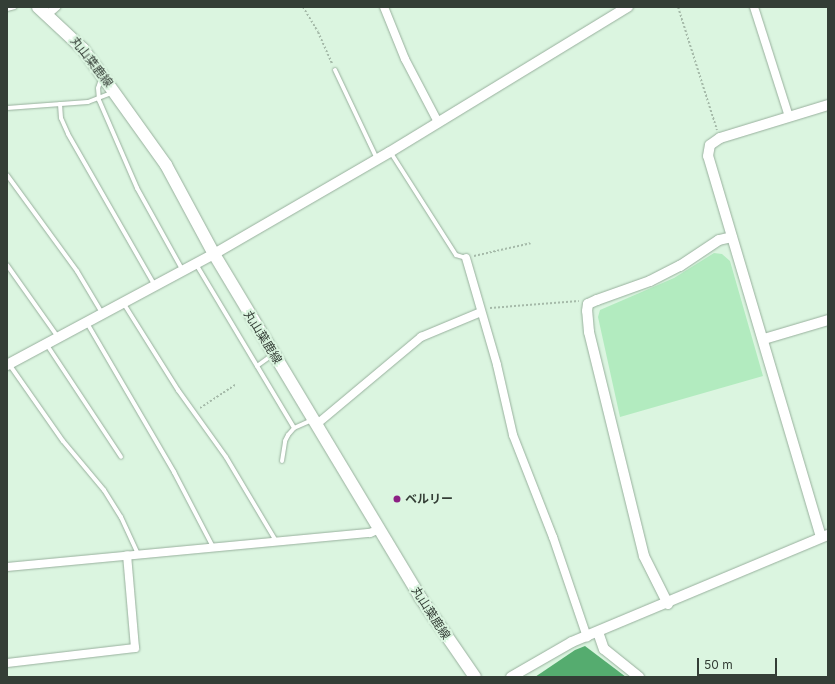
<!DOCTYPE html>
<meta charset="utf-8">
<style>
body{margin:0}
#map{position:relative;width:835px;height:684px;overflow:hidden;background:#dbf5e0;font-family:Inter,"Noto Sans JP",sans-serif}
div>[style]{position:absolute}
.green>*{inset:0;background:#b2ebbf}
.water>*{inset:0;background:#55ac6f}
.path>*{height:2px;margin-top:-1px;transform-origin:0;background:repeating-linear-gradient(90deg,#a5baa9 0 2px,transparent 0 4px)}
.roads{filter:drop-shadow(0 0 1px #98b09d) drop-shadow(0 0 1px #98b09d)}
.service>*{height:4px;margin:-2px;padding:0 2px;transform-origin:2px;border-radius:2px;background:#fff}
.minor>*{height:8px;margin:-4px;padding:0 4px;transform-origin:4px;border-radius:4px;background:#fff}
.tertiary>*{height:10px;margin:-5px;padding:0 5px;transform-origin:5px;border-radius:5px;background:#fff}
.secondary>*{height:12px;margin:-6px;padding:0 6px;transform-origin:6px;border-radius:6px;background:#fff}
.dots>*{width:11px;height:11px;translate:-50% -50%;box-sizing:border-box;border:2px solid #dbf5e0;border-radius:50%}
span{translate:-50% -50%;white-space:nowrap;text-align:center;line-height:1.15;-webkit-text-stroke:4px #dbf5e0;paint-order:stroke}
.street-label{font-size:12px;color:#343e36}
.poi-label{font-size:12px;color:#343e36;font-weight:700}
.left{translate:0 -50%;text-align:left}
.frame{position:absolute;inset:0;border:8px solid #343e36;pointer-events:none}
.scale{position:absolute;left:697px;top:658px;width:80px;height:18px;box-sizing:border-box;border:2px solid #343e36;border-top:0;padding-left:5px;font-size:12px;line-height:14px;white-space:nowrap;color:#343e36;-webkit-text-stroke:3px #dbf5e0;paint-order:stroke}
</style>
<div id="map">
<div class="green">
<div style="clip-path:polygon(714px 253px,722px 254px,730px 261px,763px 376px,620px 417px,598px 317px,600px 310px,674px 278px)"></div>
</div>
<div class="water">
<div style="clip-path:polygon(585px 646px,626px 677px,535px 677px,575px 650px)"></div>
</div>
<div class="path">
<div style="left:303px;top:7px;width:29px;rotate:59deg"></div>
<div style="left:318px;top:32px;width:35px;rotate:66deg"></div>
<div style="left:678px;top:7px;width:129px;rotate:72.4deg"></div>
<div style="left:474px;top:256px;width:58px;rotate:-12.8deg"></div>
<div style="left:490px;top:308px;width:89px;rotate:-4.5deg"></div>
<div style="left:200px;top:408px;width:42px;rotate:-33.3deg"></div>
</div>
<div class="roads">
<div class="service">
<div style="left:7px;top:9px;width:8px;rotate:-14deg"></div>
<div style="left:335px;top:70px;width:98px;rotate:64.7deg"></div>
<div style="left:101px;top:79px;width:9px;rotate:108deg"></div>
<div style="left:98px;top:88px;width:12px;rotate:85deg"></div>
<div style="left:99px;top:100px;width:96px;rotate:66.6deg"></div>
<div style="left:137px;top:188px;width:95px;rotate:61deg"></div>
<div style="left:60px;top:104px;width:14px;rotate:86deg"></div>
<div style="left:61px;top:118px;width:17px;rotate:66deg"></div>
<div style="left:68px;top:134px;width:175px;rotate:60.2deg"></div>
<div style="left:7px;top:108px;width:81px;rotate:-4.2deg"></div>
<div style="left:88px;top:102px;width:26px;rotate:-21deg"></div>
<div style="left:391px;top:153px;width:121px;rotate:57.5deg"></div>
<div style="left:456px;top:255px;width:10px;rotate:17deg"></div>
<div style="left:7px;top:175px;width:119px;rotate:53.9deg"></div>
<div style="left:77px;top:271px;width:49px;rotate:59.2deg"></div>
<div style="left:196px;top:264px;width:191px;rotate:59.1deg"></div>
<div style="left:7px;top:265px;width:88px;rotate:54.7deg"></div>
<div style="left:124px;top:304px;width:102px;rotate:57.9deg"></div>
<div style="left:178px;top:390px;width:82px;rotate:54.4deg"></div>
<div style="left:226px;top:457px;width:98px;rotate:59.2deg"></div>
<div style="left:87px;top:323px;width:173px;rotate:59.7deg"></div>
<div style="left:174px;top:472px;width:85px;rotate:62.5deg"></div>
<div style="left:47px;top:345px;width:134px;rotate:56.5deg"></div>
<div style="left:9px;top:364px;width:94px;rotate:55deg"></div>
<div style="left:63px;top:441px;width:64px;rotate:50.1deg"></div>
<div style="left:104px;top:490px;width:32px;rotate:58deg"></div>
<div style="left:121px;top:517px;width:41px;rotate:65.3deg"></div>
<div style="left:257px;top:366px;width:19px;rotate:-36deg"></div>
<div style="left:282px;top:461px;width:20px;rotate:-81deg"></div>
<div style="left:285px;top:441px;width:7px;rotate:-63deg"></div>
<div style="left:288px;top:435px;width:9px;rotate:-49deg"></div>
<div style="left:294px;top:428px;width:20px;rotate:-24deg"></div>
</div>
<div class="minor">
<div style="left:384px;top:7px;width:56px;rotate:68deg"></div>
<div style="left:405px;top:59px;width:71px;rotate:62.4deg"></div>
<div style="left:754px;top:7px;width:115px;rotate:72.3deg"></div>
<div style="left:48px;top:14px;width:11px;rotate:-41deg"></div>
<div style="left:466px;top:258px;width:111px;rotate:73.8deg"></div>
<div style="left:497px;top:365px;width:72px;rotate:77.1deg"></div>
<div style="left:513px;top:435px;width:110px;rotate:68.6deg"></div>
<div style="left:553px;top:537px;width:106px;rotate:71.2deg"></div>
<div style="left:317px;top:424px;width:136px;rotate:-39.9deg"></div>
<div style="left:421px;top:337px;width:65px;rotate:-22.6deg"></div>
<div style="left:7px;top:567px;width:365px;rotate:-5.4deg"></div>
<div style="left:370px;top:533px;width:11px;rotate:-22deg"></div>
<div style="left:7px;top:663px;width:129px;rotate:-6.7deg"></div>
<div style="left:135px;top:648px;width:93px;rotate:-94.9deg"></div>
</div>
<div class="tertiary">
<div style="left:764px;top:339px;width:67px;rotate:-16.5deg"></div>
<div style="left:7px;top:365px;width:235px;rotate:-28.2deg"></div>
<div style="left:214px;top:254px;width:203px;rotate:-30.1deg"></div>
<div style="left:390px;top:152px;width:279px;rotate:-31.4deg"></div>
<div style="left:821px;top:537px;width:397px;rotate:-106.5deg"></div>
<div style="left:708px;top:156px;width:11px;rotate:-80deg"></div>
<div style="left:710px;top:145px;width:12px;rotate:-35deg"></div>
<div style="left:720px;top:138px;width:113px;rotate:-17deg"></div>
<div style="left:668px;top:604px;width:54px;rotate:-116.6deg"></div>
<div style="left:644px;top:556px;width:231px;rotate:-103.8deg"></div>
<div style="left:589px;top:332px;width:21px;rotate:-95deg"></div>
<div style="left:587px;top:311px;width:7px;rotate:-82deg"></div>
<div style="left:588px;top:304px;width:10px;rotate:-24deg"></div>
<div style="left:597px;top:300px;width:56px;rotate:-19.7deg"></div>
<div style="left:650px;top:281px;width:34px;rotate:-27deg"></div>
<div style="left:680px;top:266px;width:47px;rotate:-33.7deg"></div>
<div style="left:719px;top:240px;width:13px;rotate:-13deg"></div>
<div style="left:598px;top:632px;width:18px;rotate:71deg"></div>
<div style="left:604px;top:649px;width:45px;rotate:38.7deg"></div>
<div style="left:511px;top:677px;width:70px;rotate:-29.8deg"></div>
<div style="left:572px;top:642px;width:277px;rotate:-22.7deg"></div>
</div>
<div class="secondary">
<div style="left:38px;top:7px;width:62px;rotate:43deg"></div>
<div style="left:83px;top:49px;width:143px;rotate:54.4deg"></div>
<div style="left:166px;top:165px;width:101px;rotate:61.7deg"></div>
<div style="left:214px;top:254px;width:400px;rotate:59deg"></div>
<div style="left:420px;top:597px;width:97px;rotate:55.5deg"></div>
</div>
</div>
<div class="dots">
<div style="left:397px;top:499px;background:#8c2084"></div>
</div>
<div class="street-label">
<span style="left:92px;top:62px;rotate:52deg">丸山葉鹿線</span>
<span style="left:263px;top:337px;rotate:58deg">丸山葉鹿線</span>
<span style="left:431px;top:613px;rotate:57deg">丸山葉鹿線</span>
</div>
<div class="poi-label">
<span class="left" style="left:405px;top:499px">ベルリー</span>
</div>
<div class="frame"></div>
<div class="scale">50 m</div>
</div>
